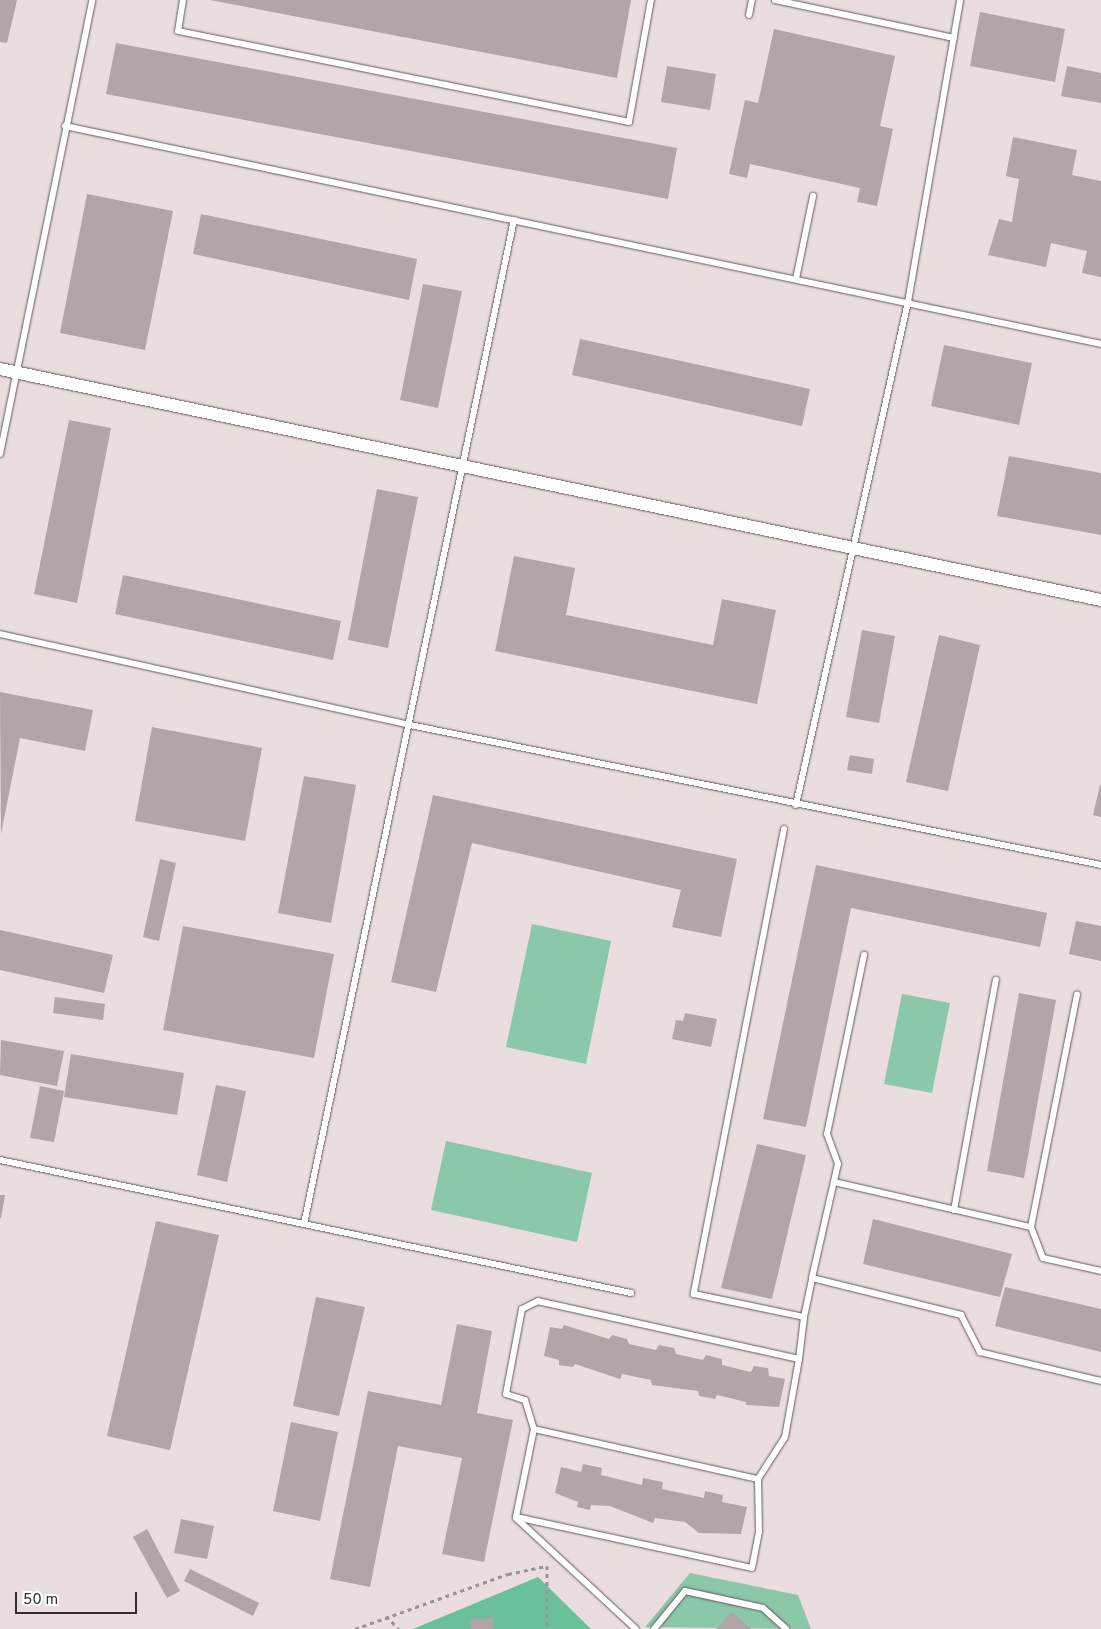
<!DOCTYPE html>
<style>
body{margin:0}
#map{position:relative;width:1101px;height:1629px;overflow:hidden;background:#eadddd;font-family:Overpass,sans-serif}
div>[style]{position:absolute}
.green>*{inset:0;background:#8bc7a9}
.forest>*{inset:0;background:#6ac098}
.building>*{inset:0;background:#b1a5a5}
.path>*{height:3px;margin-top:-1.5px;transform-origin:0;background:repeating-linear-gradient(90deg,#9c9393 0 4px,transparent 0 8px)}
.roads{filter:drop-shadow(0 0 1px #655a5a) drop-shadow(0 0 1px #655a5a)}
.lane>*{height:6px;margin:-3px;padding:0 3px;transform-origin:3px;border-radius:3px;background:#fff}
.street>*{height:12px;margin:-6px;padding:0 6px;transform-origin:6px;border-radius:6px;background:#fff}
span{translate:-50% -50%;white-space:nowrap;text-align:center;line-height:1.15;-webkit-text-stroke:4.5px #fff;paint-order:stroke}
.scale{position:absolute;left:15px;top:1592px;width:122px;height:22px;box-sizing:border-box;border:2px solid #322d2d;border-top:0;padding-left:6px;font-size:15px;line-height:18px;white-space:nowrap;color:#322d2d;-webkit-text-stroke:4px #fff;paint-order:stroke}
</style>
<div id="map">
<div class="green">
<div style="clip-path:polygon(532px 924px,611px 941px,586px 1064px,506px 1047px)"></div>
<div style="clip-path:polygon(902px 994px,950px 1003px,932px 1093px,884px 1084px)"></div>
<div style="clip-path:polygon(446px 1141px,592px 1173px,577px 1242px,431px 1210px)"></div>
<div style="clip-path:polygon(690px 1573px,798px 1595px,811px 1629px,645px 1627px)"></div>
</div>
<div class="forest">
<div style="clip-path:polygon(538px 1577px,591px 1629px,413px 1629px)"></div>
</div>
<div class="building">
<div style="clip-path:polygon(0 0,17px 0,7px 43px,0 42px)"></div>
<div style="clip-path:polygon(210px 0,631px 0,617px 78px)"></div>
<div style="clip-path:polygon(980px 12px,1065px 29px,1055px 82px,970px 66px)"></div>
<div style="clip-path:polygon(774px 29px,895px 56px,880px 126px,893px 129px,877px 206px,857px 202px,860px 188px,750px 164px,747px 178px,729px 174px,745px 100px,758px 103px)"></div>
<div style="clip-path:polygon(116px 43px,677px 148px,668px 199px,106px 94px)"></div>
<div style="clip-path:polygon(667px 66px,716px 74px,710px 110px,661px 102px)"></div>
<div style="clip-path:polygon(1067px 66px,1101px 73px,1101px 103px,1061px 96px)"></div>
<div style="clip-path:polygon(1013px 137px,1077px 150px,1072px 175px,1101px 181px,1101px 277px,1082px 273px,1087px 251px,1051px 243px,1046px 267px,988px 255px,999px 219px,1012px 222px,1019px 179px,1006px 176px)"></div>
<div style="clip-path:polygon(87px 194px,173px 211px,145px 350px,60px 333px)"></div>
<div style="clip-path:polygon(201px 214px,417px 259px,409px 300px,193px 254px)"></div>
<div style="clip-path:polygon(423px 284px,462px 291px,438px 408px,400px 400px)"></div>
<div style="clip-path:polygon(580px 339px,810px 389px,802px 426px,572px 375px)"></div>
<div style="clip-path:polygon(944px 345px,1032px 363px,1019px 425px,931px 406px)"></div>
<div style="clip-path:polygon(69px 420px,111px 428px,77px 603px,34px 594px)"></div>
<div style="clip-path:polygon(1009px 456px,1101px 473px,1101px 535px,997px 516px)"></div>
<div style="clip-path:polygon(377px 489px,418px 497px,388px 648px,348px 640px)"></div>
<div style="clip-path:polygon(514px 556px,575px 568px,566px 615px,713px 645px,722px 599px,776px 610px,757px 704px,495px 651px)"></div>
<div style="clip-path:polygon(123px 575px,341px 621px,333px 660px,115px 614px)"></div>
<div style="clip-path:polygon(862px 630px,895px 636px,879px 723px,846px 717px)"></div>
<div style="clip-path:polygon(939px 635px,980px 645px,948px 791px,906px 782px)"></div>
<div style="clip-path:polygon(0 692px,93px 710px,85px 751px,20px 738px,1px 834px)"></div>
<div style="clip-path:polygon(152px 727px,262px 748px,245px 841px,135px 821px)"></div>
<div style="clip-path:polygon(850px 755px,874px 759px,872px 774px,847px 770px)"></div>
<div style="clip-path:polygon(304px 776px,356px 785px,331px 923px,278px 913px)"></div>
<div style="clip-path:polygon(1100px 785px,1101px 785px,1101px 817px,1093px 815px)"></div>
<div style="clip-path:polygon(433px 795px,737px 859px,721px 937px,672px 927px,681px 890px,472px 843px,436px 992px,391px 982px)"></div>
<div style="clip-path:polygon(160px 859px,176px 863px,159px 941px,143px 937px)"></div>
<div style="clip-path:polygon(816px 865px,1047px 913px,1040px 947px,851px 908px,806px 1127px,763px 1119px)"></div>
<div style="clip-path:polygon(1076px 921px,1101px 926px,1101px 961px,1069px 954px)"></div>
<div style="clip-path:polygon(183px 926px,334px 954px,314px 1058px,163px 1030px)"></div>
<div style="clip-path:polygon(0 930px,113px 955px,104px 993px,0 970px)"></div>
<div style="clip-path:polygon(1019px 993px,1056px 1000px,1024px 1178px,987px 1171px)"></div>
<div style="clip-path:polygon(55px 997px,105px 1004px,103px 1020px,53px 1013px)"></div>
<div style="clip-path:polygon(685px 1013px,717px 1019px,711px 1047px,672px 1039px,676px 1020px,683px 1021px)"></div>
<div style="clip-path:polygon(1px 1040px,64px 1051px,57px 1086px,0 1075px)"></div>
<div style="clip-path:polygon(71px 1054px,184px 1073px,177px 1115px,64px 1097px)"></div>
<div style="clip-path:polygon(216px 1085px,246px 1091px,227px 1182px,197px 1175px)"></div>
<div style="clip-path:polygon(40px 1086px,64px 1091px,54px 1142px,30px 1138px)"></div>
<div style="clip-path:polygon(757px 1144px,806px 1155px,772px 1299px,721px 1288px)"></div>
<div style="clip-path:polygon(0 1195px,5px 1195px,1px 1218px,0 1218px)"></div>
<div style="clip-path:polygon(873px 1219px,1012px 1254px,1000px 1297px,863px 1264px)"></div>
<div style="clip-path:polygon(156px 1221px,219px 1235px,170px 1450px,107px 1436px)"></div>
<div style="clip-path:polygon(1005px 1287px,1101px 1309px,1101px 1352px,995px 1326px)"></div>
<div style="clip-path:polygon(316px 1297px,365px 1307px,339px 1416px,293px 1406px)"></div>
<div style="clip-path:polygon(457px 1324px,492px 1331px,477px 1413px,513px 1420px,484px 1562px,442px 1554px,462px 1458px,398px 1446px,370px 1587px,330px 1579px,368px 1391px,441px 1405px)"></div>
<div style="clip-path:polygon(564px 1325px,609px 1339px,612px 1335px,627px 1339px,629px 1344px,656px 1350px,659px 1345px,674px 1348px,676px 1354px,703px 1360px,706px 1355px,722px 1359px,722px 1365px,751px 1372px,754px 1366px,768px 1368px,769px 1376px,785px 1379px,779px 1407px,746px 1405px,746px 1402px,717px 1395px,715px 1399px,699px 1396px,698px 1391px,652px 1385px,651px 1380px,622px 1374px,620px 1379px,575px 1364px,573px 1367px,559px 1365px,559px 1360px,544px 1356px,550px 1327px,562px 1329px)"></div>
<div style="clip-path:polygon(291px 1422px,338px 1432px,320px 1521px,273px 1511px)"></div>
<div style="clip-path:polygon(583px 1464px,602px 1468px,601px 1475px,642px 1485px,643px 1478px,663px 1482px,662px 1489px,704px 1498px,705px 1491px,723px 1495px,722px 1502px,747px 1507px,741px 1534px,699px 1533px,685px 1522px,655px 1518px,653px 1523px,610px 1506px,591px 1505px,590px 1510px,577px 1507px,578px 1502px,555px 1493px,561px 1467px,581px 1472px)"></div>
<div style="clip-path:polygon(181px 1519px,214px 1526px,207px 1559px,174px 1553px)"></div>
<div style="clip-path:polygon(147px 1529px,180px 1591px,167px 1598px,133px 1537px)"></div>
<div style="clip-path:polygon(190px 1569px,259px 1603px,253px 1616px,184px 1581px)"></div>
<div style="clip-path:polygon(732px 1612px,751px 1629px,716px 1629px)"></div>
<div style="clip-path:polygon(493px 1618px,494px 1629px,471px 1629px,470px 1619px)"></div>
</div>
<div class="path">
<div style="left:386px;top:1616px;width:18px;rotate:45deg"></div>
<div style="left:355px;top:1629px;width:163px;rotate:-19.8deg"></div>
<div style="left:508px;top:1574px;width:40px;rotate:-12deg"></div>
<div style="left:547px;top:1566px;width:63px;rotate:90deg"></div>
</div>
<div class="roads">
<div class="lane">
<div style="left:183px;top:0;width:31px;rotate:99deg"></div>
<div style="left:178px;top:31px;width:460px;rotate:11.4deg"></div>
<div style="left:629px;top:122px;width:124px;rotate:-79.8deg"></div>
<div style="left:775px;top:0;width:183px;rotate:12deg"></div>
<div style="left:749px;top:15px;width:15px;rotate:-79deg"></div>
<div style="left:65px;top:126px;width:1059px;rotate:11.88deg"></div>
<div style="left:796px;top:279px;width:85px;rotate:-78.4deg"></div>
<div style="left:0;top:454px;width:463px;rotate:-78.5deg"></div>
<div style="left:0;top:634px;width:420px;rotate:12.5deg"></div>
<div style="left:410px;top:725px;width:705px;rotate:11.45deg"></div>
<div style="left:796px;top:805px;width:515px;rotate:-77.45deg"></div>
<div style="left:908px;top:302px;width:306px;rotate:-80.2deg"></div>
<div style="left:784px;top:829px;width:474px;rotate:101deg"></div>
<div style="left:694px;top:1294px;width:112px;rotate:11.8deg"></div>
<div style="left:804px;top:1317px;width:40px;rotate:-78deg"></div>
<div style="left:812px;top:1278px;width:154px;rotate:13.9deg"></div>
<div style="left:961px;top:1315px;width:42px;rotate:62.8deg"></div>
<div style="left:980px;top:1352px;width:124px;rotate:13.5deg"></div>
<div style="left:0;top:1160px;width:645px;rotate:11.9deg"></div>
<div style="left:834px;top:1182px;width:202px;rotate:12.9deg"></div>
<div style="left:1031px;top:1227px;width:33px;rotate:69deg"></div>
<div style="left:1043px;top:1258px;width:59px;rotate:12.6deg"></div>
<div style="left:954px;top:1210px;width:234px;rotate:-79.7deg"></div>
<div style="left:304px;top:1224px;width:1026px;rotate:-78.19deg"></div>
<div style="left:1031px;top:1227px;width:237px;rotate:-78.8deg"></div>
<div style="left:812px;top:1278px;width:117px;rotate:-77.2deg"></div>
<div style="left:838px;top:1164px;width:32px;rotate:-110deg"></div>
<div style="left:827px;top:1134px;width:183px;rotate:-78.3deg"></div>
<div style="left:799px;top:1359px;width:267px;rotate:-167.5deg"></div>
<div style="left:538px;top:1301px;width:18px;rotate:153deg"></div>
<div style="left:522px;top:1309px;width:86px;rotate:100.7deg"></div>
<div style="left:506px;top:1394px;width:20px;rotate:18deg"></div>
<div style="left:525px;top:1400px;width:30px;rotate:73deg"></div>
<div style="left:534px;top:1429px;width:90px;rotate:101.6deg"></div>
<div style="left:516px;top:1517px;width:241px;rotate:12.2deg"></div>
<div style="left:752px;top:1568px;width:37px;rotate:-79deg"></div>
<div style="left:759px;top:1532px;width:53px;rotate:-91.1deg"></div>
<div style="left:758px;top:1479px;width:50px;rotate:-57.3deg"></div>
<div style="left:785px;top:1437px;width:79px;rotate:-79.8deg"></div>
<div style="left:799px;top:1359px;width:42px;rotate:-83.2deg"></div>
<div style="left:534px;top:1429px;width:230px;rotate:12.6deg"></div>
<div style="left:516px;top:1518px;width:163px;rotate:42.8deg"></div>
<div style="left:654px;top:1629px;width:49px;rotate:-50.8deg"></div>
<div style="left:685px;top:1591px;width:80px;rotate:12.3deg"></div>
<div style="left:763px;top:1608px;width:31px;rotate:42deg"></div>
</div>
<div class="street">
<div style="left:0;top:369px;width:1125px;rotate:11.85deg"></div>
</div>
</div>
<div class="scale">50 m</div>
</div>
